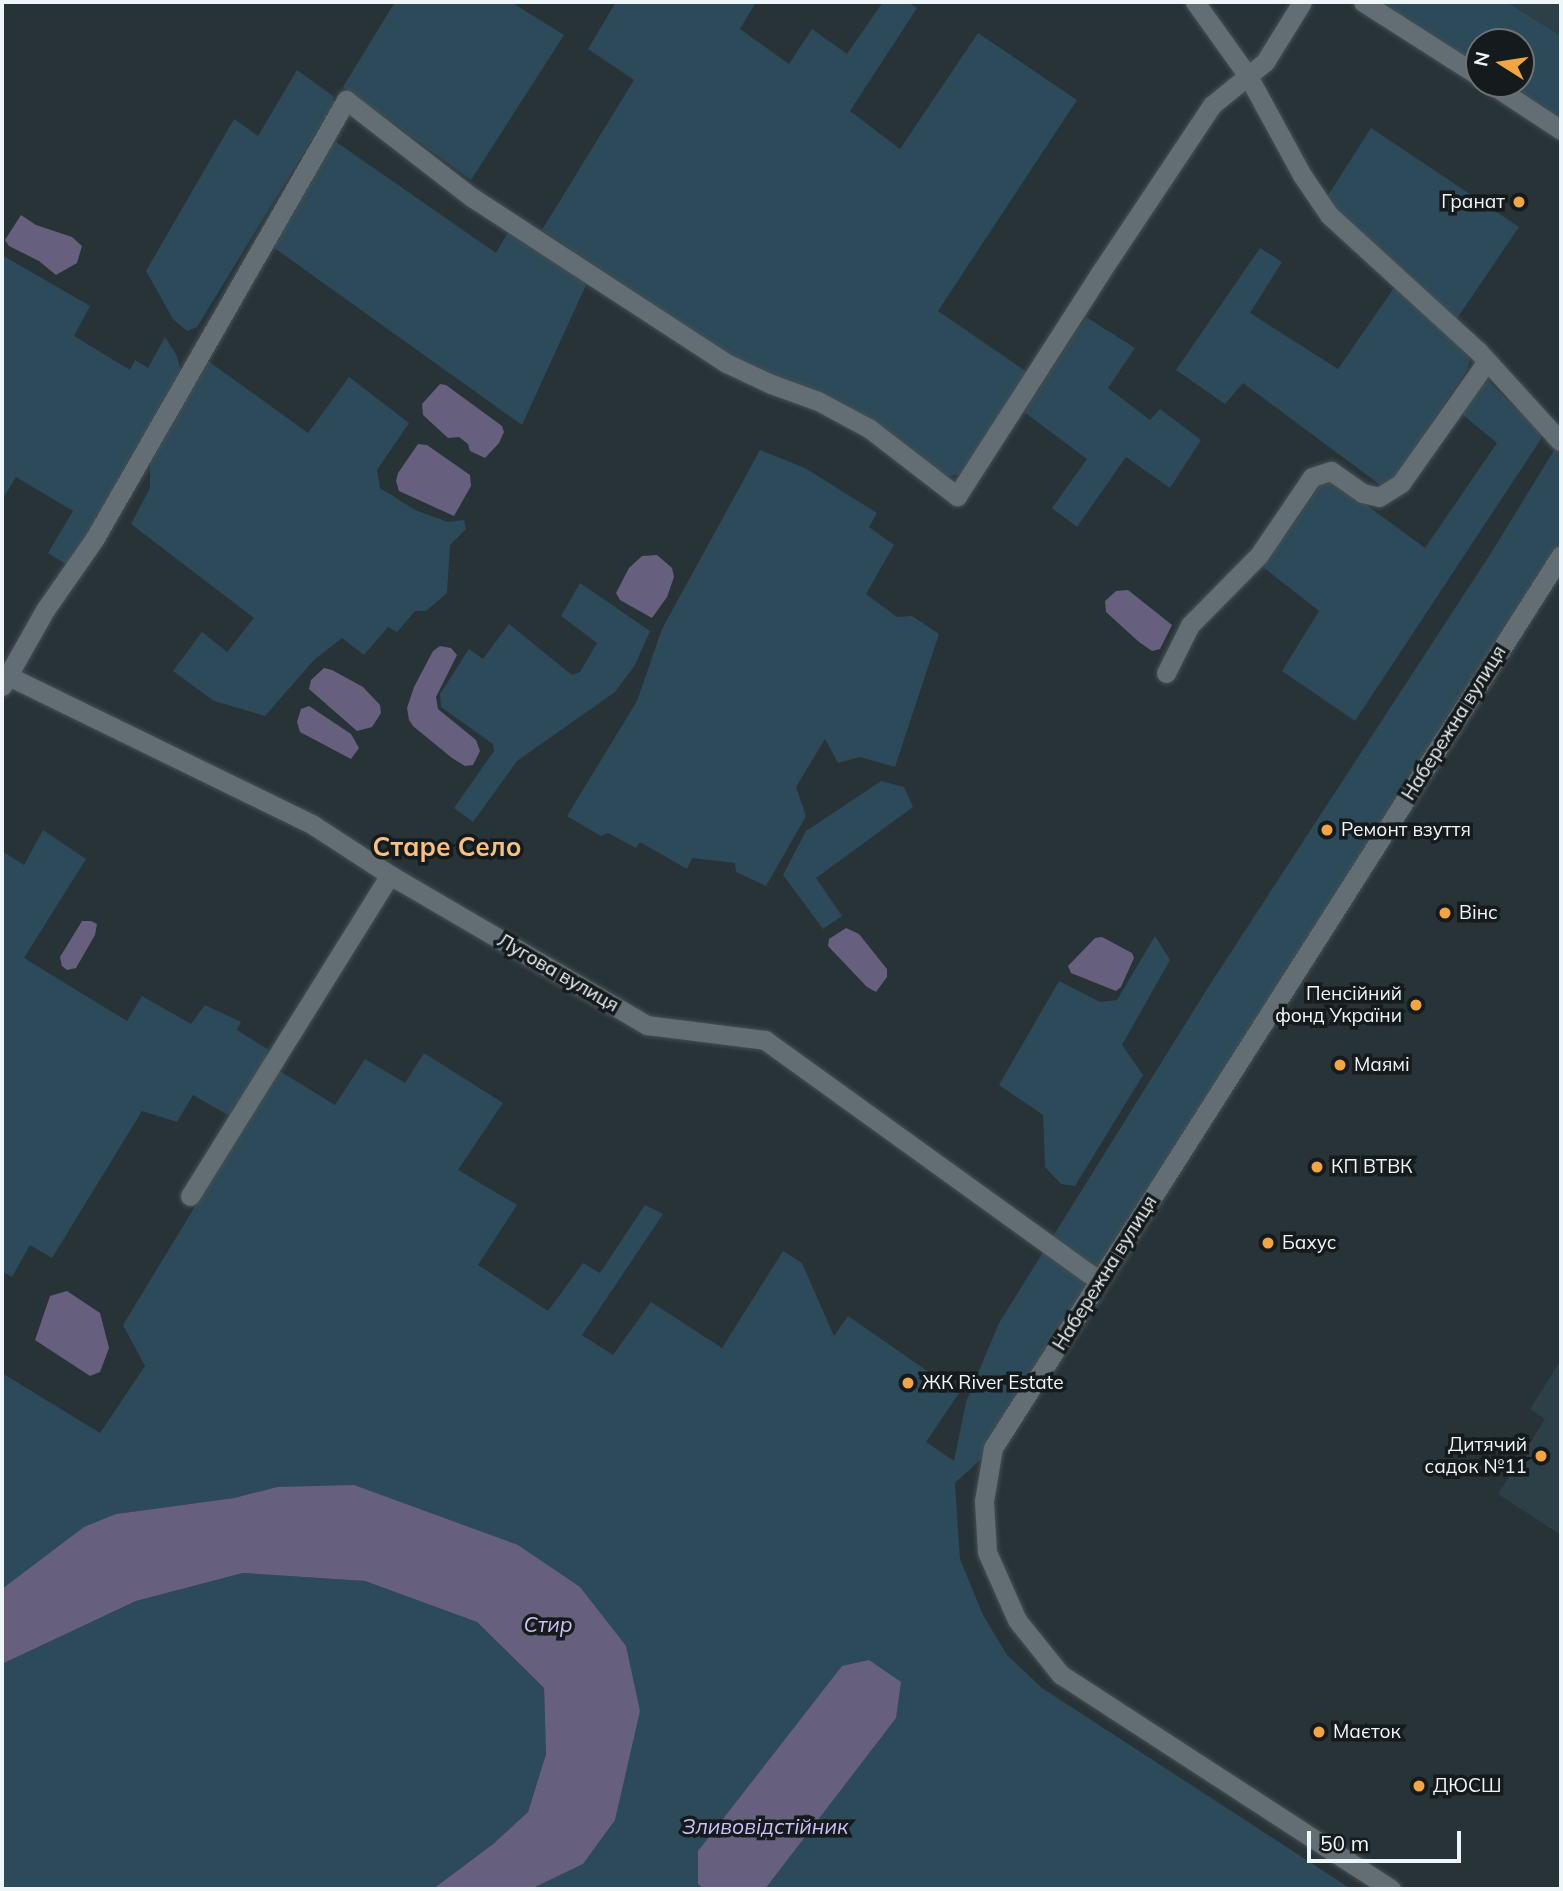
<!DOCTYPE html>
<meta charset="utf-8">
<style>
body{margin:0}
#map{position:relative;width:1563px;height:1891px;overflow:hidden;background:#283338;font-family:Mulish,sans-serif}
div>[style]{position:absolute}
.built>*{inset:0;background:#2d3f47}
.green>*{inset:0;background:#2c4a59}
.water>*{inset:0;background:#665f7d}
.roads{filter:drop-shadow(0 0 2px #464f53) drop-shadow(0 0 2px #464f53)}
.minor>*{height:19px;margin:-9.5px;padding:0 9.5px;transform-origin:9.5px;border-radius:9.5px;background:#626d74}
.tertiary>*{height:19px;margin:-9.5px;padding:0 9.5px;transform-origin:9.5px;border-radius:9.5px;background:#626d74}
.dots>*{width:19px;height:19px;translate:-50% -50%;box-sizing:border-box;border:4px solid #151a1c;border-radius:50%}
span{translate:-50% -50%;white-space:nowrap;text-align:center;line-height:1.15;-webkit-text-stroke:7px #151a1c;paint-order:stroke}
.poi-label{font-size:19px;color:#eff6f9}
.right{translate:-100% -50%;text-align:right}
.left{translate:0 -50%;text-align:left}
.street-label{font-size:19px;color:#eff6f9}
.water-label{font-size:21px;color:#cdbff7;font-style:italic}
.district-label{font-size:26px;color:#f8c083;font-weight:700}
.frame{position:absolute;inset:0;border:4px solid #eff6f9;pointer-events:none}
.north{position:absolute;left:1465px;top:28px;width:70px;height:70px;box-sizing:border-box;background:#151a1c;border:2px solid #6c7274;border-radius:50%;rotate:282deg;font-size:19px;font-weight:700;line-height:28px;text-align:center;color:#eff6f9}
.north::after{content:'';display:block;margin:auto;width:24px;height:32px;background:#f3a443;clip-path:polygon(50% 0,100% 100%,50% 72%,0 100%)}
.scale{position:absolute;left:1307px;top:1831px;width:154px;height:32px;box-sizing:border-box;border:4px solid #eff6f9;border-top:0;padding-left:9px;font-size:21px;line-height:24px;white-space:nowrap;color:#eff6f9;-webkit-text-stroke:5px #151a1c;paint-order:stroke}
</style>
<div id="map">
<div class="built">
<div style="clip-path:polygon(1510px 2px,1561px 2px,1561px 36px,1509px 3px)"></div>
<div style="clip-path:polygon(1561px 1360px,1561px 1535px,1498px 1494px,1545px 1419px,1530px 1409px)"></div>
</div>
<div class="green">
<div style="clip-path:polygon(395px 2px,511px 2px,564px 35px,471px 180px,343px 87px)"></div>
<div style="clip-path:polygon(616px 2px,756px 2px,740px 29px,789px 64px,812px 29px,847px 54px,883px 2px,908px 2px,917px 8px,850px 111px,900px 149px,978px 33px,1077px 100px,938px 311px,1030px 374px,960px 474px,950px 476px,937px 472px,729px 355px,542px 230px,634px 80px,588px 49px)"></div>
<div style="clip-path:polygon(1363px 2px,1507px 2px,1561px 36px,1561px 130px,1491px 84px,1521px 84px,1521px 42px,1479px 42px,1479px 76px)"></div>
<div style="clip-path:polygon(297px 70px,333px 96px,334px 103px,197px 327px,187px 331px,173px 319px,146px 271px,234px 119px,258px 136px)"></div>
<div style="clip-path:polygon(1371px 128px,1519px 227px,1456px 320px,1328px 204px,1327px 197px)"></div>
<div style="clip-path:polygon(329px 137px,496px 253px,511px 227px,583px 275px,586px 285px,522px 425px,266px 242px)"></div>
<div style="clip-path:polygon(1260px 248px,1282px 262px,1250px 313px,1338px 369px,1396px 285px,1466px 349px,1470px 360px,1467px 370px,1399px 471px,1383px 487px,1243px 383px,1225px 404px,1176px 370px)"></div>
<div style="clip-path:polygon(2px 255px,90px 306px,74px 336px,130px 370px,135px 360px,148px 368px,165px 337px,177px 356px,181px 373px,70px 567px,48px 553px,73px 511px,16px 477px,2px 500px)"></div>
<div style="clip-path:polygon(1086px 317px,1135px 348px,1108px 388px,1150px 420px,1160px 409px,1201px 440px,1170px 488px,1126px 457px,1077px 527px,1052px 508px,1087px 459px,1024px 412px)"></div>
<div style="clip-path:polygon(204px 358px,308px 433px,349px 377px,409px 423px,377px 470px,380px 488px,415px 510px,448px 522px,464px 520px,466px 529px,450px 545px,447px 593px,426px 611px,415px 611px,397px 632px,388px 627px,364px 655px,342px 638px,314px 660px,265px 716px,214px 701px,173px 671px,202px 632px,227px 652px,254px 618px,131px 524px,150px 488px,150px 464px)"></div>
<div style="clip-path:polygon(1485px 378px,1540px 432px,1541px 439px,1355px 721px,1282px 671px,1319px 611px,1263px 567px,1322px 483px,1335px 482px,1425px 548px,1497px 443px,1457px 410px)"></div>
<div style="clip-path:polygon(1561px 439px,1561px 555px,993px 1448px,955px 1483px,960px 1559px,983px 1615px,1007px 1655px,1042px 1688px,1351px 1889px,531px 1889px,583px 1864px,640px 1711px,277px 1487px,234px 1498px,116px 1514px,2px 1589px,2px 1373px,100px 1433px,145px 1366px,123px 1325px,278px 1070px,335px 1105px,365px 1059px,405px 1083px,424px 1053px,503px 1103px,458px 1170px,517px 1205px,478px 1265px,548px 1311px,583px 1263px,600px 1273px,645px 1205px,663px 1214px,582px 1335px,613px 1355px,651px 1302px,722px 1348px,783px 1251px,802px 1263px,834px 1336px,848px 1316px,959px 1393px,926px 1442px,954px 1461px,966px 1402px,999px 1323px,1209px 986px,1491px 553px)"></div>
<div style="clip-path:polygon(760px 450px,805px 468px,877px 513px,869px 527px,894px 545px,866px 594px,897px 617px,912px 616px,939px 634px,895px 767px,860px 757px,838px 763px,825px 739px,796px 787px,806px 816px,766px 886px,736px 872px,735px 863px,692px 858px,687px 869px,640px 842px,636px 848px,608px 833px,601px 836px,567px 816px,637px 701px,662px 629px)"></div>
<div style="clip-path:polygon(580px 583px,650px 631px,635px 665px,615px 692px,517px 761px,473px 822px,454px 808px,494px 751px,493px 744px,441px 707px,440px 694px,469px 649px,483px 659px,509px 624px,572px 675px,580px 672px,597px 643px,561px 616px)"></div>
<div style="clip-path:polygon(881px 781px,904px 787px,913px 807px,816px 878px,842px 916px,823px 929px,783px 875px,806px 831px)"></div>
<div style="clip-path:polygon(43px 830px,86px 859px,24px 958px,127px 1021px,142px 996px,191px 1024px,205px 1005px,241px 1022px,237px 1030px,269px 1050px,263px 1070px,233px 1118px,193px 1095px,177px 1122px,142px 1111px,52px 1258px,30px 1245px,12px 1277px,2px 1271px,2px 851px,24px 865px)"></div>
<div style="clip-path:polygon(1155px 936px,1170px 960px,1122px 1045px,1143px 1075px,1075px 1186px,1061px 1184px,1045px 1167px,1043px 1115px,999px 1085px,1059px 981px,1100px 1002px,1117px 1000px)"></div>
<div style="clip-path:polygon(243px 1573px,365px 1581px,477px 1622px,544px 1688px,546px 1754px,528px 1812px,493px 1844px,433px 1889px,2px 1889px,2px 1664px,136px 1601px)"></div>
</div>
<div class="water">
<div style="clip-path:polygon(21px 215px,36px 225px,72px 237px,82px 246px,77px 263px,56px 275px,39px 261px,9px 246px,5px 240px)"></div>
<div style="clip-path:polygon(440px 384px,446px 385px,502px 426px,504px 432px,499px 443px,485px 458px,470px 451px,468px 444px,459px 437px,448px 438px,423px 415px,422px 404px)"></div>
<div style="clip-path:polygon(418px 444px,427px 445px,470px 475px,471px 486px,454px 516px,399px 491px,396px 481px,398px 473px)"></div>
<div style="clip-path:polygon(657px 555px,672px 568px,674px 577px,667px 597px,652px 618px,620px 600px,616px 593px,629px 568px,642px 556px)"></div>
<div style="clip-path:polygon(1128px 590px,1172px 625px,1160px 649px,1152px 651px,1139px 642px,1106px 612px,1105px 601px,1116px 591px)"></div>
<div style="clip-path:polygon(440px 646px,451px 648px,457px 655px,436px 697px,438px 709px,476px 740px,480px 751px,473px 765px,465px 766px,452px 758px,413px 726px,409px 720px,407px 708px,414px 687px,433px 651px)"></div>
<div style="clip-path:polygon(324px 668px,332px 670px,363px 687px,380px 705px,381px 713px,372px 727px,357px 731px,309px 689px,311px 680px)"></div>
<div style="clip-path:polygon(309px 706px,351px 734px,359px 748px,351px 759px,300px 732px,297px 722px,301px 709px)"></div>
<div style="clip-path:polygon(82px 921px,91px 921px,97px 924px,95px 935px,76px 968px,67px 970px,62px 966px,60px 957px)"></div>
<div style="clip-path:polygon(846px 928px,859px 934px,887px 969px,887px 977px,876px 992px,867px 987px,828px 946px,829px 939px)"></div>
<div style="clip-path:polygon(1102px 937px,1132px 953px,1134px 958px,1121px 987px,1116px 991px,1071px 973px,1068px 966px,1095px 938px)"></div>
<div style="clip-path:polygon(67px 1291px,100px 1313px,109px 1348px,100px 1372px,90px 1376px,35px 1340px,50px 1296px)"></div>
<div style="clip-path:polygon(354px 1485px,518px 1545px,580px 1587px,626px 1646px,640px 1711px,615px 1820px,583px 1864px,531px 1889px,433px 1889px,493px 1844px,528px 1812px,546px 1754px,544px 1688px,477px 1622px,365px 1581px,243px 1573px,136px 1601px,2px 1664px,2px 1589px,84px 1527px,116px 1514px,234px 1498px,277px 1487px)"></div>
<div style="clip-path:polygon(869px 1660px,901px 1682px,896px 1718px,765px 1889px,704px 1889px,698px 1884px,698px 1851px,842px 1666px)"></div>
</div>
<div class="roads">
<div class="minor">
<div style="left:1195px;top:2px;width:91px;rotate:54.4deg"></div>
<div style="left:1248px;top:76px;width:113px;rotate:61.4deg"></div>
<div style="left:1302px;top:175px;width:48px;rotate:56deg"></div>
<div style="left:1329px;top:215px;width:202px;rotate:42.4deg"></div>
<div style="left:1478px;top:351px;width:122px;rotate:47.7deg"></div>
<div style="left:2px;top:673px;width:346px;rotate:26deg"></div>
<div style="left:313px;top:825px;width:92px;rotate:33deg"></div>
<div style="left:390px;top:875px;width:298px;rotate:30.3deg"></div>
<div style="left:647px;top:1025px;width:119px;rotate:7.2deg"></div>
<div style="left:765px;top:1040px;width:412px;rotate:35.8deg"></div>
<div style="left:1166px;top:673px;width:54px;rotate:-63.4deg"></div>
<div style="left:1190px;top:625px;width:98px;rotate:-45.4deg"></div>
<div style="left:1259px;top:555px;width:94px;rotate:-55.8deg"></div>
<div style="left:1312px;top:477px;width:20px;rotate:-18deg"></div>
<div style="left:1331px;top:471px;width:38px;rotate:35deg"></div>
<div style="left:1362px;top:493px;width:17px;rotate:13deg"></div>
<div style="left:1379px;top:497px;width:26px;rotate:-32deg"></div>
<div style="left:1401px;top:483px;width:149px;rotate:-54.8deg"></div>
<div style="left:2px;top:686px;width:87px;rotate:-60.5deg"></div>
<div style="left:45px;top:610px;width:88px;rotate:-55.2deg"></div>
<div style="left:95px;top:538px;width:505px;rotate:-60.18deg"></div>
<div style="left:346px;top:100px;width:160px;rotate:37.7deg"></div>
<div style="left:473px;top:198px;width:302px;rotate:33.1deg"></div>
<div style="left:726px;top:363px;width:50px;rotate:25deg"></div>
<div style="left:771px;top:384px;width:50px;rotate:19.9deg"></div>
<div style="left:818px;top:401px;width:59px;rotate:28.3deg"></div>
<div style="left:870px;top:429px;width:110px;rotate:37.6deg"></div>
<div style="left:957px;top:496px;width:265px;rotate:-57.3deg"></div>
<div style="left:1100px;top:273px;width:202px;rotate:-56.3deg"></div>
<div style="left:1212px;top:105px;width:68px;rotate:-39.1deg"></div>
<div style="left:1265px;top:62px;width:70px;rotate:-58.3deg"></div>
<div style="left:190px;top:1196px;width:378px;rotate:-58.1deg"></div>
</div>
<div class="tertiary">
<div style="left:1363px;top:2px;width:138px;rotate:32.5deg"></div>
<div style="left:1491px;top:84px;width:84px;rotate:33.3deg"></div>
<div style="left:1391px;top:1889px;width:393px;rotate:-147deg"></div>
<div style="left:1061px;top:1675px;width:70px;rotate:-128.7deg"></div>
<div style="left:1017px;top:1620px;width:74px;rotate:-113.8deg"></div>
<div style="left:987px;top:1552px;width:51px;rotate:-93.4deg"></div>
<div style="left:984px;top:1501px;width:54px;rotate:-80.4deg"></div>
<div style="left:993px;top:1448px;width:1058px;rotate:-57.54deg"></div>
</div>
</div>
<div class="dots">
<div style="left:1519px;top:202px;background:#f3a443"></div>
<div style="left:1327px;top:830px;background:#f3a443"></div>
<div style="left:1445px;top:913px;background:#f3a443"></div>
<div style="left:1416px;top:1005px;background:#f3a443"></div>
<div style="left:1340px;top:1065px;background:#f3a443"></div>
<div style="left:1317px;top:1167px;background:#f3a443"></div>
<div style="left:1268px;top:1243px;background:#f3a443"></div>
<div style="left:908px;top:1383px;background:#f3a443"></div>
<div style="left:1541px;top:1456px;background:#f3a443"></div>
<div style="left:1319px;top:1732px;background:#f3a443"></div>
<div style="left:1419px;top:1786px;background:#f3a443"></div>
</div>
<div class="poi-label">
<span class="right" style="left:1505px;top:202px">Гранат</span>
<span class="left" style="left:1341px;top:830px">Ремонт взуття</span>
<span class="left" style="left:1459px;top:913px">Вінс</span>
<span class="right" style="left:1402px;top:1005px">Пенсійний<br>фонд України</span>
<span class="left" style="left:1354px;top:1065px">Маямі</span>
<span class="left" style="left:1331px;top:1167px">КП ВТВК</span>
<span class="left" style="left:1282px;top:1243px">Бахус</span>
<span class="left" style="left:922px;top:1383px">ЖК River Estate</span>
<span class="right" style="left:1527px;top:1456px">Дитячий<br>садок №11</span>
<span class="left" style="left:1333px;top:1732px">Маєток</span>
<span class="left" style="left:1433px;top:1786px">ДЮСШ</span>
</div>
<div class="street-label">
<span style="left:1454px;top:723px;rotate:-58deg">Набережна вулиця</span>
<span style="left:558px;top:973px;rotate:30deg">Лугова вулиця</span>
<span style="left:1105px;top:1273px;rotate:-58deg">Набережна вулиця</span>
</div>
<div class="water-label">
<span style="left:548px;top:1624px">Стир</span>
<span style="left:765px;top:1826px">Зливовідстійник</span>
</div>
<div class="district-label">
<span style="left:447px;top:847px">Старе Село</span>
</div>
<div class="frame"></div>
<div class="north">N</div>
<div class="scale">50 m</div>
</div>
